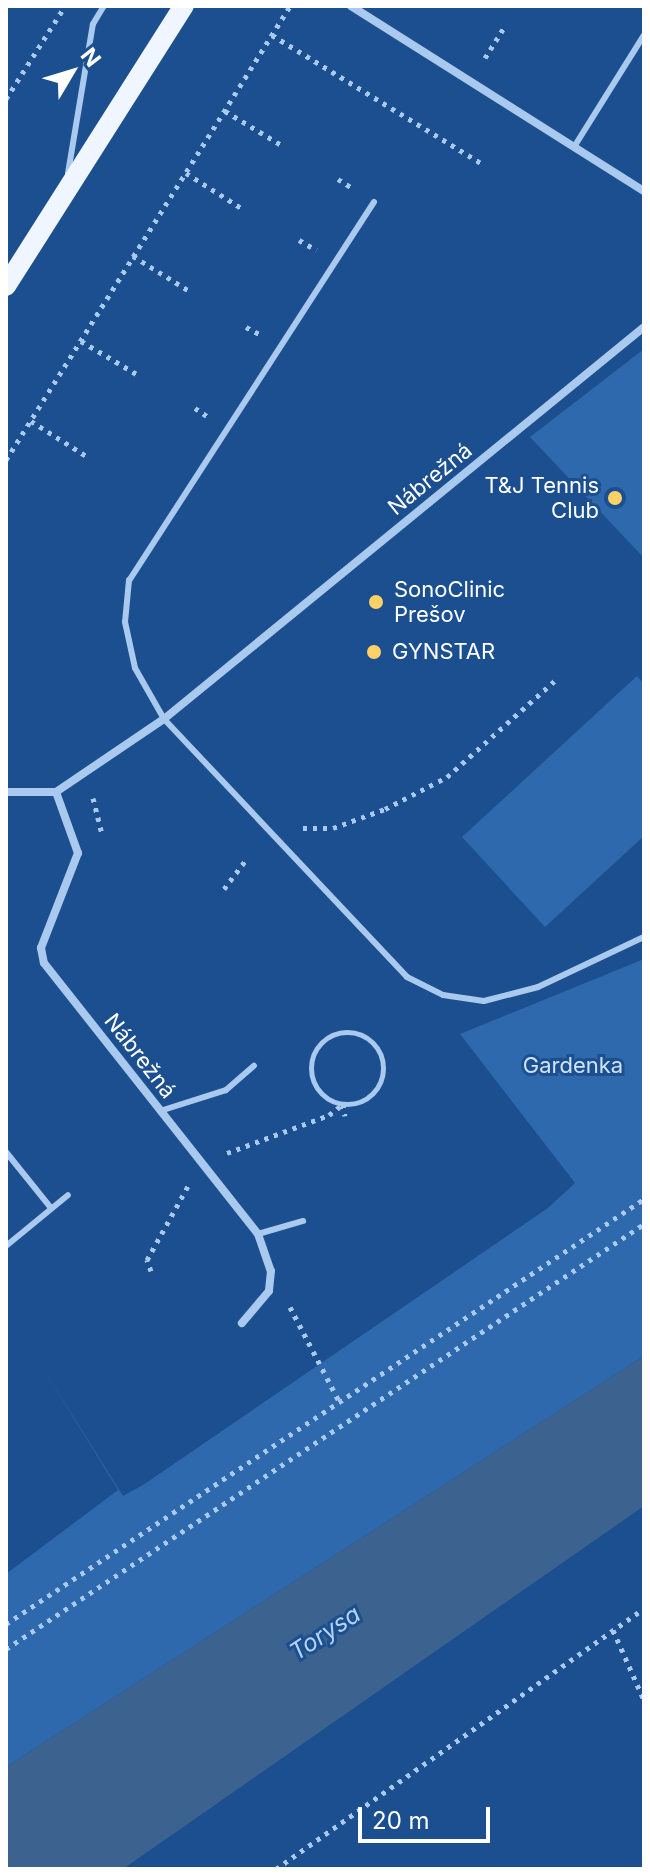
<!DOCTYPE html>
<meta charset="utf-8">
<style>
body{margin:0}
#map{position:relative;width:650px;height:1875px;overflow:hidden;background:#1b4f8f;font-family:Inter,sans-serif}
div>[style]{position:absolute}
.green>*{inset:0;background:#2e69ad}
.water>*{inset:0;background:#3c6290}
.path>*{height:5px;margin-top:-2.5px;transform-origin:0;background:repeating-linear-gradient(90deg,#a9c9ee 0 4px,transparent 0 10px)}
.path>.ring{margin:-2.5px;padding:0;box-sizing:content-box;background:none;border:5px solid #a9c9ee;border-radius:50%}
.lane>*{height:6px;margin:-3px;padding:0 3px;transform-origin:3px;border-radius:3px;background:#a9c9ee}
.street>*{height:8px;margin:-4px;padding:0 4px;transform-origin:4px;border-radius:4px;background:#a9c9ee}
.primary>*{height:20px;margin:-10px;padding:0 10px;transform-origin:10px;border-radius:10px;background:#f0f6ff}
.dots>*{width:22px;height:22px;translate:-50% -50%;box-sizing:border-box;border:4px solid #1b4f8f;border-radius:50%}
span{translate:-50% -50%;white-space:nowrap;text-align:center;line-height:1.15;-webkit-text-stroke:6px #1b4f8f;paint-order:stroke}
.street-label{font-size:22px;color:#fff}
.poi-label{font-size:22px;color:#fff}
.right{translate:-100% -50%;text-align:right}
.left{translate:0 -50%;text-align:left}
.park-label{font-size:22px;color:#cfe3fa}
.water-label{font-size:24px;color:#b5d3f5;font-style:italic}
.frame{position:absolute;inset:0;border:8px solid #fff;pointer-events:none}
.north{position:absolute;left:32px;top:32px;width:80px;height:80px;-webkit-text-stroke:6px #1b4f8f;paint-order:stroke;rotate:52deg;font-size:22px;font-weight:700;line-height:32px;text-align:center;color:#fff}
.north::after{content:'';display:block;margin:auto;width:28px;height:36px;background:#fff;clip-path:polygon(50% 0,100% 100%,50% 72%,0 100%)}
.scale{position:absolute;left:358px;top:1807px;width:132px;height:36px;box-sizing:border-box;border:4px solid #fff;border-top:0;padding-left:10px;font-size:24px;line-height:28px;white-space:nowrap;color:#fff;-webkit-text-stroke:6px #1b4f8f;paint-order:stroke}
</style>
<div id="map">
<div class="green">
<div style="clip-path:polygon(644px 349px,644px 558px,530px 437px)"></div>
<div style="clip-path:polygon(637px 676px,644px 684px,644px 836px,545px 927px,462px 837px)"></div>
<div style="clip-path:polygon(644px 959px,644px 1356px,6px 1767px,6px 1574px,118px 1490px,38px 1360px,123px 1496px,143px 1485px,548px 1208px,575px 1183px,460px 1034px)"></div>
</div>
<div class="water">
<div style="clip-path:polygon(644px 1356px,644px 1506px,123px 1869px,6px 1869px,6px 1767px)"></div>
</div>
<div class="path">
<div style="left:272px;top:35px;width:249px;rotate:31.5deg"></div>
<div style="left:485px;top:58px;width:39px;rotate:-58deg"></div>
<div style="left:6px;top:99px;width:110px;rotate:-57.6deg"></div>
<div style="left:225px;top:111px;width:68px;rotate:31.1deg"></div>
<div style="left:186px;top:173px;width:67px;rotate:32.3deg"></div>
<div style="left:338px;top:179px;width:19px;rotate:32deg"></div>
<div style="left:299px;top:240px;width:20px;rotate:30deg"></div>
<div style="left:133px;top:256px;width:68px;rotate:31.8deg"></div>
<div style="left:246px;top:327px;width:15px;rotate:28deg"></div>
<div style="left:81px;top:341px;width:69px;rotate:30.7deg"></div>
<div style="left:195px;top:408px;width:14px;rotate:34deg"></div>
<div style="left:31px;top:421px;width:67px;rotate:32.3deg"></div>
<div style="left:6px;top:460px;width:536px;rotate:-57.97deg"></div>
<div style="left:93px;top:798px;width:37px;rotate:76deg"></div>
<div style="left:303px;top:828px;width:30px"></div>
<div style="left:333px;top:828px;width:55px;rotate:-20.1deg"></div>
<div style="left:385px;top:809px;width:70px;rotate:-27.3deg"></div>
<div style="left:447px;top:777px;width:150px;rotate:-41.8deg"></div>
<div style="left:224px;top:889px;width:36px;rotate:-53deg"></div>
<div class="ring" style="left:311px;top:1032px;width:67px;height:67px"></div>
<div style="left:227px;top:1153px;width:109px;rotate:-20.4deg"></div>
<div style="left:329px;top:1115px;width:18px;rotate:-38deg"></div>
<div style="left:343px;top:1104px;width:12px;rotate:81deg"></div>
<div style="left:151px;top:1271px;width:12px;rotate:-110deg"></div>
<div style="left:147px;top:1260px;width:85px;rotate:-61deg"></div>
<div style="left:290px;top:1307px;width:106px;rotate:62.5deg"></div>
<div style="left:6px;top:1624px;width:767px;rotate:-33.67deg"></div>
<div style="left:613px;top:1630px;width:77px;rotate:66.1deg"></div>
<div style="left:6px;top:1649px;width:767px;rotate:-33.67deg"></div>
<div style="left:276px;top:1869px;width:451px;rotate:-35.3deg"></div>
</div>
<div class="lane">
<div style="left:574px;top:147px;width:132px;rotate:-58deg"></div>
<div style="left:68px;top:173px;width:151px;rotate:-80.5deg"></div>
<div style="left:93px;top:24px;width:21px;rotate:-59deg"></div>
<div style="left:374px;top:202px;width:450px;rotate:122.9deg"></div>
<div style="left:129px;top:580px;width:42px;rotate:95.4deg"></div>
<div style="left:125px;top:622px;width:47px;rotate:77.7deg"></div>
<div style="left:135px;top:668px;width:59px;rotate:60.4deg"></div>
<div style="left:164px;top:719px;width:354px;rotate:46.7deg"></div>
<div style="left:407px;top:977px;width:40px;rotate:26.6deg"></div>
<div style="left:443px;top:995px;width:41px;rotate:8.3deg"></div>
<div style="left:484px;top:1001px;width:56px;rotate:-14.5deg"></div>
<div style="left:538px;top:987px;width:117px;rotate:-25.3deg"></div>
<div style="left:160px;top:1111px;width:69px;rotate:-17.7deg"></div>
<div style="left:226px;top:1090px;width:37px;rotate:-41deg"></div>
<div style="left:6px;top:1152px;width:72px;rotate:51.2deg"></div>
<div style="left:258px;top:1234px;width:47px;rotate:-16.1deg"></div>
<div style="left:6px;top:1246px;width:80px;rotate:-39.4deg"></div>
</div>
<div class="street">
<div style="left:351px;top:6px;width:347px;rotate:32.3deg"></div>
<div style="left:6px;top:792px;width:50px"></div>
<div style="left:56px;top:792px;width:130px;rotate:-34.1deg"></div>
<div style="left:164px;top:719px;width:620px;rotate:-39.24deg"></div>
<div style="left:56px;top:792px;width:65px;rotate:70.2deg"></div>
<div style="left:78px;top:853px;width:102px;rotate:111.3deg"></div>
<div style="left:41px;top:948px;width:15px;rotate:79deg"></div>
<div style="left:44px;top:963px;width:345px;rotate:51.7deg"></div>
<div style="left:258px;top:1234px;width:39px;rotate:71deg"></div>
<div style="left:271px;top:1271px;width:20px;rotate:96deg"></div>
<div style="left:269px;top:1291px;width:42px;rotate:130.2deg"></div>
</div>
<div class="primary">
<div style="left:6px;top:286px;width:332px;rotate:-57.6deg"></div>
</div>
<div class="dots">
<div style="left:615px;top:498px;background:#ffd166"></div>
<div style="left:376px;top:602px;background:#ffd166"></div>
<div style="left:374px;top:652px;background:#ffd166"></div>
</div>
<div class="street-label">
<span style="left:430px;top:479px;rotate:-39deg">Nábrežná</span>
<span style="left:140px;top:1056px;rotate:52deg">Nábrežná</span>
</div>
<div class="poi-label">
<span class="right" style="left:599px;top:498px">T&amp;J Tennis<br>Club</span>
<span class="left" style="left:394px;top:602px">SonoClinic<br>Prešov</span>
<span class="left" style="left:392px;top:652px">GYNSTAR</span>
</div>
<div class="park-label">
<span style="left:573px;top:1066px">Gardenka</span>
</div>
<div class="water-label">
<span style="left:325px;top:1633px;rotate:-33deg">Torysa</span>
</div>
<div class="frame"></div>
<div class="north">N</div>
<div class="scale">20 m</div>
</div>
